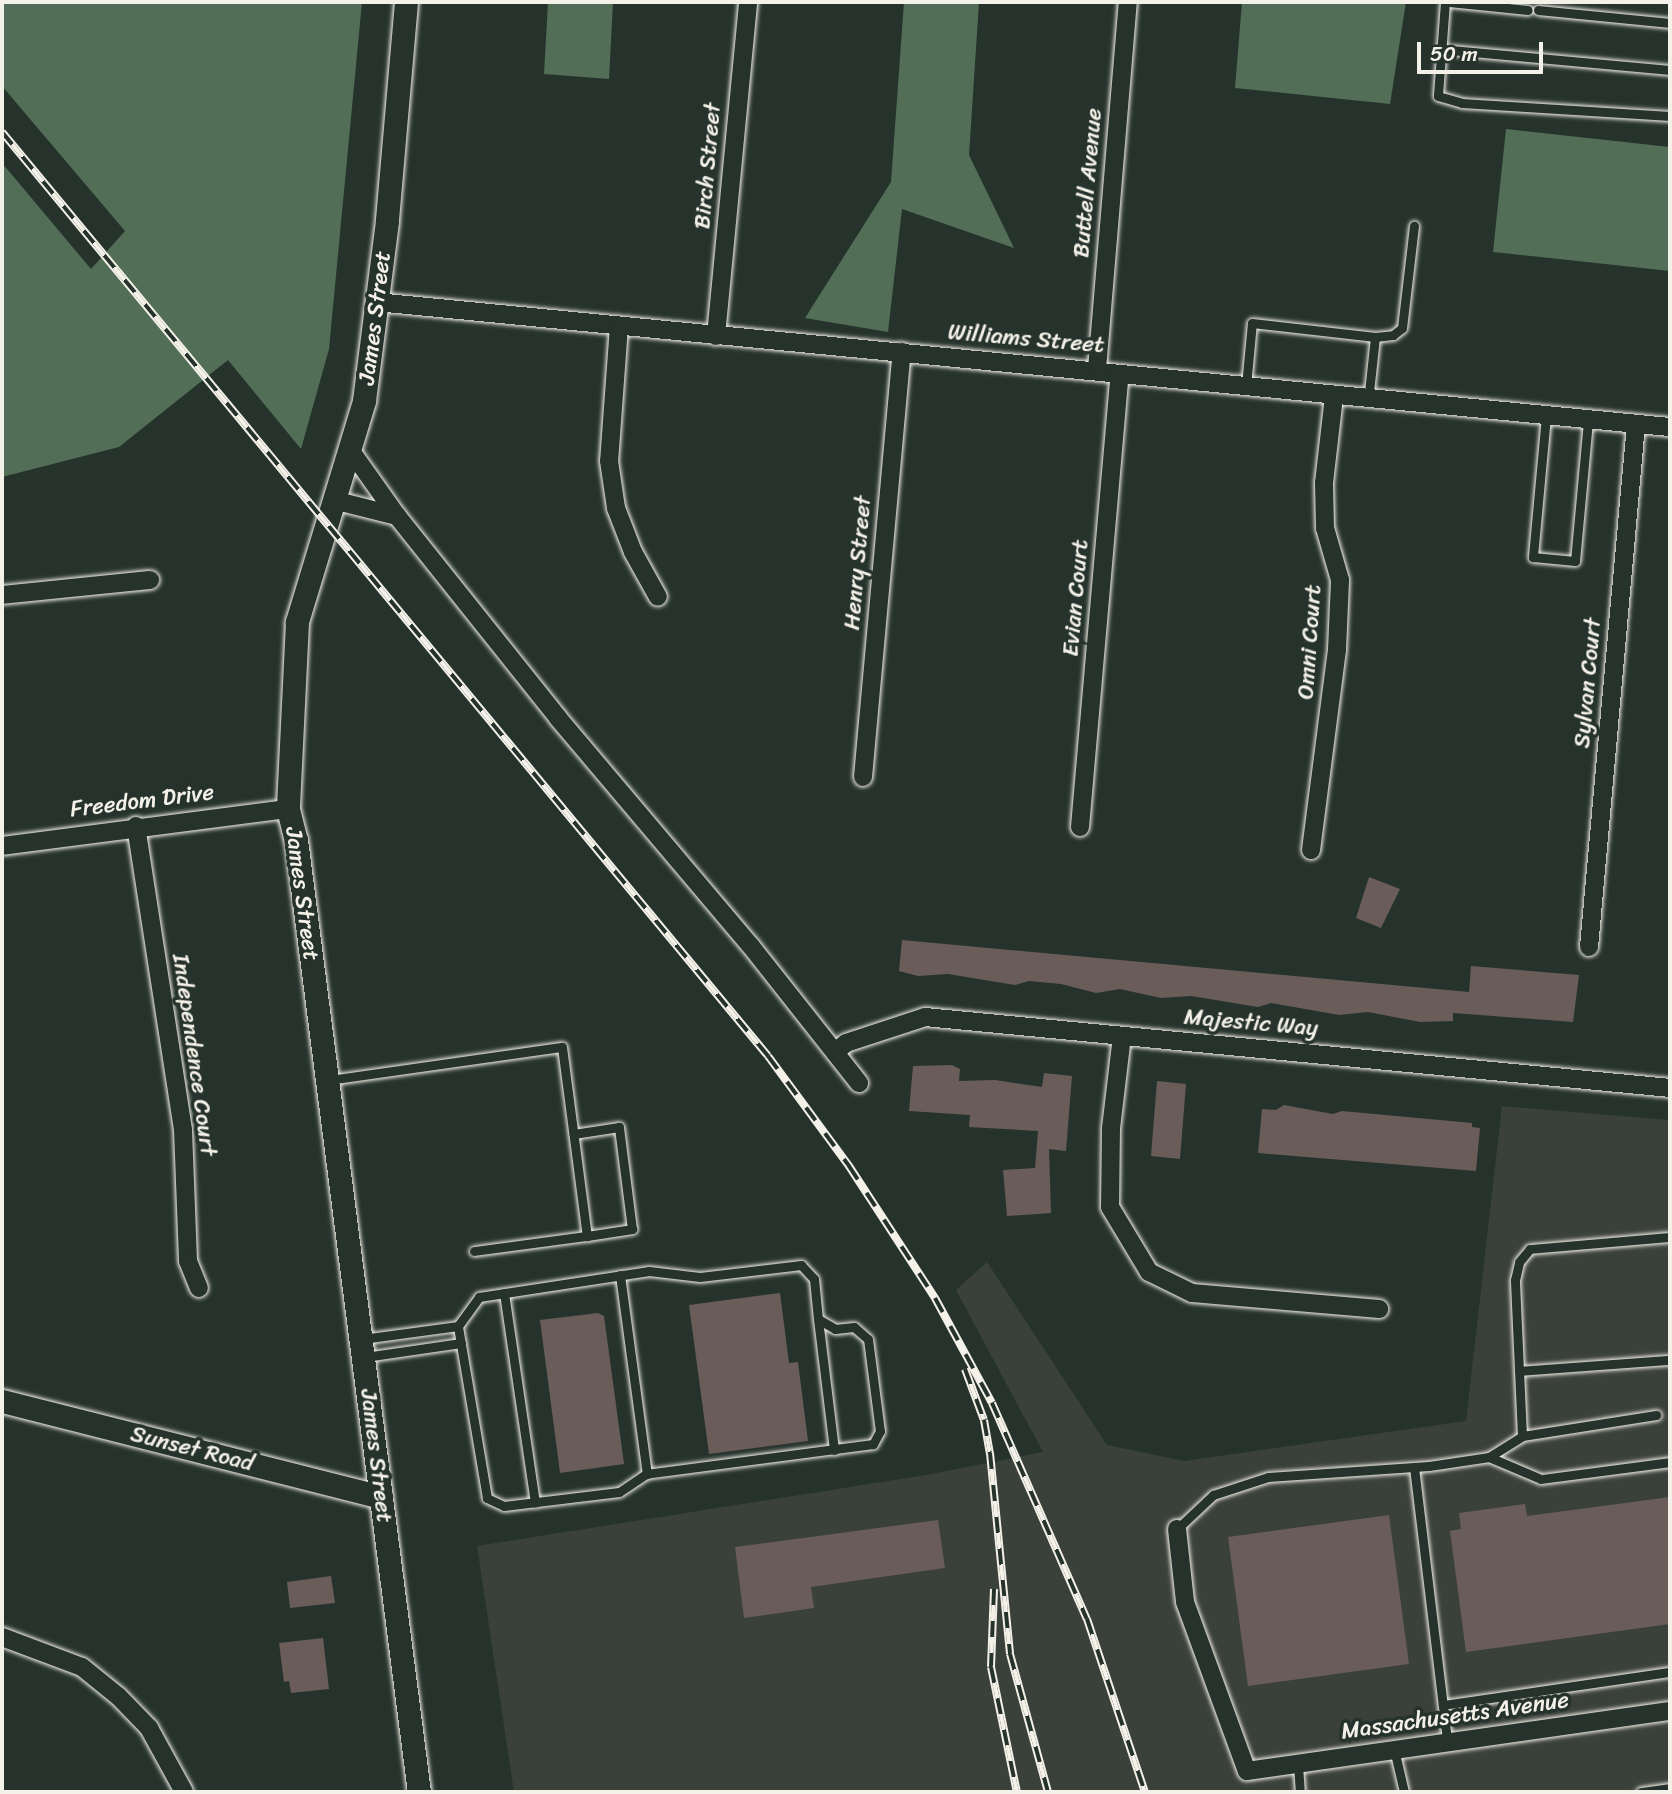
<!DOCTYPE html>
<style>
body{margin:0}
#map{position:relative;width:1672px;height:1794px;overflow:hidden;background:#26332d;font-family:Sriracha,sans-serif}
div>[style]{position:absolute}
.built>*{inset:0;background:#3a403a}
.green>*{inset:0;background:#526e56}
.building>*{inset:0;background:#6a5d59}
.roads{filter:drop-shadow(0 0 2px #f4f1e8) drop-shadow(0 0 2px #f4f1e8)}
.service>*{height:9px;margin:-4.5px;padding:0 4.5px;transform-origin:4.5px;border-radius:4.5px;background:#26332d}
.minor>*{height:18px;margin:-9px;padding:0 9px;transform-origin:9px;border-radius:9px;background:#26332d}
.tertiary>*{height:23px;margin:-11.5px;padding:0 11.5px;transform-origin:11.5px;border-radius:11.5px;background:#26332d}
.rail>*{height:8px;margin-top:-4px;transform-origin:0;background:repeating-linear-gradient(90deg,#26332d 0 16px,#f4f1e8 0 32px);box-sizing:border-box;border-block:2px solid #f4f1e8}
span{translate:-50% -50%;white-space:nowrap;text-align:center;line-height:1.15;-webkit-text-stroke:7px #26332d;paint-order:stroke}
.street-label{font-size:23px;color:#f4f1e8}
.frame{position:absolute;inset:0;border:4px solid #f4f1e8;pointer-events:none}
.scale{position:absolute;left:1417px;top:42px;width:126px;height:32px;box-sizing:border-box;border:4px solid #f4f1e8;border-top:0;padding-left:9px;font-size:21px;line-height:24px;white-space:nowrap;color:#f4f1e8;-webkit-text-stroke:5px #26332d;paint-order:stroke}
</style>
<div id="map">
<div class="built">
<div style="clip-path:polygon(1502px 1106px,1670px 1120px,1670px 1792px,514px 1792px,477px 1546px,926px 1475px,1043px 1452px,956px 1290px,987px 1262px,1107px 1445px,1184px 1461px,1466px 1421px)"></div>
</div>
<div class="green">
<div style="clip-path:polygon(2px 2px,362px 2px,329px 349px,301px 449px,228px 360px,119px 447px,2px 477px,2px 163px,91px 269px,125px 231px,2px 86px)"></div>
<div style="clip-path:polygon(548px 2px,613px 2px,609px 79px,544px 74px)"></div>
<div style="clip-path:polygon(904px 2px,979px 2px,969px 155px,1014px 248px,902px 209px,888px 332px,805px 318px,891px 182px)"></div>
<div style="clip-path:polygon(1242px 2px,1406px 2px,1390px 104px,1235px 88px)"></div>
<div style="clip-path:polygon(1506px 129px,1670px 147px,1670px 271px,1493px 252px)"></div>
</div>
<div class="building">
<div style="clip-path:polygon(1369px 877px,1400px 889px,1381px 928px,1356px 918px)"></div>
<div style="clip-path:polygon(902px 940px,1469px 992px,1471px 966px,1579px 975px,1573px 1022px,1453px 1013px,1453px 1021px,1420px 1022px,1368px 1012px,1339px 1015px,1271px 1003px,1258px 1007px,1191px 996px,1161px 998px,1120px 989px,1096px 993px,1061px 984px,1029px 981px,1015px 985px,948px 974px,918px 976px,899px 971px)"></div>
<div style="clip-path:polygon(952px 1065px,960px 1069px,959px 1081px,995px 1080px,1042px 1087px,1044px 1073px,1072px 1076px,1066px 1151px,1049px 1149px,1051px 1213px,1007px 1216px,1003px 1170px,1035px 1168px,1038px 1131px,969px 1127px,970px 1115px,909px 1111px,913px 1066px)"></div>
<div style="clip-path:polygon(1157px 1081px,1186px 1084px,1180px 1159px,1151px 1156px)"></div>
<div style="clip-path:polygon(1284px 1105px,1333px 1114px,1342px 1111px,1472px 1123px,1472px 1127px,1480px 1128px,1476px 1171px,1258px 1153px,1262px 1109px,1276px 1110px)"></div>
<div style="clip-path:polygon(780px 1293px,789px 1363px,798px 1362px,808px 1441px,709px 1454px,689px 1305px)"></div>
<div style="clip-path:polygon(598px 1313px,604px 1316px,624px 1464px,560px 1473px,540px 1320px)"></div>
<div style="clip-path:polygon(1670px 1497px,1670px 1624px,1466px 1652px,1450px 1531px,1461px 1529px,1459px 1513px,1525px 1504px,1527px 1516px)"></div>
<div style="clip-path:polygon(1389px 1515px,1409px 1664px,1248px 1686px,1228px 1537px)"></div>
<div style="clip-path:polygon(938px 1520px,945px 1568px,811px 1587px,814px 1608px,744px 1618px,735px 1547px)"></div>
<div style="clip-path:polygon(331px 1576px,335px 1603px,290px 1608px,287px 1582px)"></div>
<div style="clip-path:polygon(323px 1638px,329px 1689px,291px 1693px,289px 1681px,284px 1682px,279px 1643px)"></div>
</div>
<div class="roads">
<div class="service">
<div style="left:1445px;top:2px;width:94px;rotate:94.3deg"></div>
<div style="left:1438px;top:96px;width:25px;rotate:16deg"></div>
<div style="left:1462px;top:103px;width:208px;rotate:3.6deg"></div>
<div style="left:1449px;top:2px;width:79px;rotate:5.8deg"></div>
<div style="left:1538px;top:10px;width:133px;rotate:5.6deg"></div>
<div style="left:1440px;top:49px;width:231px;rotate:5.2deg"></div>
<div style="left:1375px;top:337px;width:18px;rotate:-6deg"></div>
<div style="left:1393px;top:335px;width:11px;rotate:-38deg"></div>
<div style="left:1402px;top:328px;width:103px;rotate:-83.3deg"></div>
<div style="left:1246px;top:386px;width:63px;rotate:-84.6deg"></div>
<div style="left:1252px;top:323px;width:124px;rotate:6.5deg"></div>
<div style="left:1375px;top:337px;width:64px;rotate:96.2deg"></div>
<div style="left:1546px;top:416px;width:142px;rotate:95.3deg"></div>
<div style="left:1533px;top:557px;width:42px;rotate:5.4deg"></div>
<div style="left:1575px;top:561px;width:142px;rotate:-84.7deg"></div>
<div style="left:329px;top:1080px;width:235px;rotate:-8.1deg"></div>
<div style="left:562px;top:1047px;width:191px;rotate:82.5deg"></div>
<div style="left:587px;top:1236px;width:46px;rotate:-8.8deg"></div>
<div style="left:632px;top:1229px;width:103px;rotate:-97.3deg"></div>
<div style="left:619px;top:1127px;width:46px;rotate:171.2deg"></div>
<div style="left:474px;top:1251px;width:114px;rotate:-7.6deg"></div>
<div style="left:801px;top:1265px;width:19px;rotate:47deg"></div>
<div style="left:814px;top:1279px;width:40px;rotate:84.3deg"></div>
<div style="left:818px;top:1319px;width:20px;rotate:30deg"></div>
<div style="left:835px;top:1329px;width:19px;rotate:-6deg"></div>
<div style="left:854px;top:1327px;width:18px;rotate:41deg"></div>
<div style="left:868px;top:1339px;width:93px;rotate:82.6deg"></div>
<div style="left:880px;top:1431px;width:15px;rotate:118deg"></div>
<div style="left:873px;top:1444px;width:229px;rotate:172.5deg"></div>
<div style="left:646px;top:1474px;width:32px;rotate:146deg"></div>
<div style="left:619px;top:1492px;width:116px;rotate:173.1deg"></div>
<div style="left:504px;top:1506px;width:19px;rotate:-155deg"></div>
<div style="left:487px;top:1498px;width:174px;rotate:-99.6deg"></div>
<div style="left:458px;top:1326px;width:36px;rotate:-54deg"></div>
<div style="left:479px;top:1297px;width:172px;rotate:-8.7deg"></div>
<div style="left:649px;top:1271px;width:51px;rotate:6.7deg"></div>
<div style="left:700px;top:1277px;width:102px;rotate:-6.8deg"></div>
<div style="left:620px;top:1275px;width:201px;rotate:82.3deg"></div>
<div style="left:504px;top:1293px;width:212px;rotate:81.6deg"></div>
<div style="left:818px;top:1319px;width:132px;rotate:83deg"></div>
<div style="left:362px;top:1339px;width:97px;rotate:-7.7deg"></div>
<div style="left:365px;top:1357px;width:97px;rotate:-8.3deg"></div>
<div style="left:1519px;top:1371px;width:151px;rotate:-4.2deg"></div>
<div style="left:1522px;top:1436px;width:156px;rotate:-92.6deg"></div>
<div style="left:1515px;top:1280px;width:18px;rotate:-77deg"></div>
<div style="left:1519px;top:1262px;width:17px;rotate:-50deg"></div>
<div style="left:1530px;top:1249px;width:141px;rotate:-4.9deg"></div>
<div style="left:1489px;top:1457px;width:56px;rotate:22.9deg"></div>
<div style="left:1541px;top:1479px;width:130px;rotate:-7.5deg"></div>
<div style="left:1414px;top:1467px;width:276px;rotate:83.1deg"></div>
<div style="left:1177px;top:1529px;width:50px;rotate:-43.4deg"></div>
<div style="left:1213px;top:1495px;width:58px;rotate:-18.1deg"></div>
<div style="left:1268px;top:1477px;width:161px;rotate:-3.9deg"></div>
<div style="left:1429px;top:1466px;width:61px;rotate:-8.5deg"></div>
<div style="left:1489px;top:1457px;width:39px;rotate:-32deg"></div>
<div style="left:1522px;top:1436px;width:136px;rotate:-8.9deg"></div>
<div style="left:1443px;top:1705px;width:229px;rotate:-8.3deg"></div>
<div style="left:1394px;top:1749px;width:44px;rotate:76.9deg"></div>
<div style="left:1298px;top:1765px;width:27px;rotate:86deg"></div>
<div style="left:1641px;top:1792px;width:29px;rotate:-8deg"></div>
</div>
<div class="minor">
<div style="left:376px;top:302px;width:1300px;rotate:5.52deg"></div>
<div style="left:619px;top:326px;width:135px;rotate:94.2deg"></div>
<div style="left:609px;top:461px;width:48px;rotate:81.5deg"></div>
<div style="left:616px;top:508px;width:47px;rotate:68.9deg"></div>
<div style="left:633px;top:552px;width:51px;rotate:60.9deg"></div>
<div style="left:716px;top:336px;width:336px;rotate:-84.5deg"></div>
<div style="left:1097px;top:369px;width:368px;rotate:-85.2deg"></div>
<div style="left:351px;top:451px;width:80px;rotate:54.7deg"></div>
<div style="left:397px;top:516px;width:258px;rotate:51.4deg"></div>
<div style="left:558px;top:718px;width:297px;rotate:49.8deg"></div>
<div style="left:750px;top:945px;width:176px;rotate:51.7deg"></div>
<div style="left:333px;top:500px;width:66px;rotate:14deg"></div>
<div style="left:2px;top:595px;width:149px;rotate:-5.8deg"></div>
<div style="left:863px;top:777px;width:427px;rotate:-84.8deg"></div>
<div style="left:136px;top:826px;width:308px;rotate:81.2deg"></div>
<div style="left:183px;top:1130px;width:131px;rotate:87.8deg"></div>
<div style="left:188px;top:1261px;width:29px;rotate:68deg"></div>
<div style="left:1080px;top:827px;width:455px;rotate:-85deg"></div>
<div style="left:2px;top:846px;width:288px;rotate:-7.4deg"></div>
<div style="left:1311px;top:850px;width:202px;rotate:-82.6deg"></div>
<div style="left:1337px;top:650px;width:70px;rotate:-87.5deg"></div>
<div style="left:1340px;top:580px;width:54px;rotate:-106.1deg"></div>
<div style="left:1325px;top:528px;width:45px;rotate:-91.3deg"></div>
<div style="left:1324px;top:483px;width:88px;rotate:-83.4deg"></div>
<div style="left:1589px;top:947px;width:525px;rotate:-84.86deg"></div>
<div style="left:1122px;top:1036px;width:93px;rotate:96.8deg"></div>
<div style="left:1111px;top:1128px;width:79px;rotate:90.7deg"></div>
<div style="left:1110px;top:1207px;width:76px;rotate:59deg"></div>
<div style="left:1149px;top:1272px;width:48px;rotate:26deg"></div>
<div style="left:1192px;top:1293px;width:188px;rotate:4.9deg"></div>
<div style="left:835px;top:1052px;width:14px;rotate:-39deg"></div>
<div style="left:846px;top:1043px;width:83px;rotate:-18.2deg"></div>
<div style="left:925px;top:1017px;width:748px;rotate:5.44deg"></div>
<div style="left:1177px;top:1529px;width:73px;rotate:83.7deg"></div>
<div style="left:1185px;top:1602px;width:180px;rotate:69.9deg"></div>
<div style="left:1247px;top:1771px;width:427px;rotate:-8.1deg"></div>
<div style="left:2px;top:1637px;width:85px;rotate:20.6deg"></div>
<div style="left:82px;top:1667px;width:46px;rotate:38.9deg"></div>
<div style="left:118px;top:1696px;width:45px;rotate:45.9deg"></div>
<div style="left:149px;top:1728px;width:73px;rotate:61.3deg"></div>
</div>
<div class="tertiary">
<div style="left:406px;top:2px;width:220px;rotate:95deg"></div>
<div style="left:387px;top:221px;width:181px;rotate:97.3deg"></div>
<div style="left:364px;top:401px;width:231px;rotate:106.9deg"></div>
<div style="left:297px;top:622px;width:187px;rotate:92.8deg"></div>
<div style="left:288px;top:809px;width:32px;rotate:76deg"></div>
<div style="left:296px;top:840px;width:960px;rotate:82.64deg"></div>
<div style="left:2px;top:1401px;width:391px;rotate:14.2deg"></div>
</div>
</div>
<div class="rail">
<div style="left:2px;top:132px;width:1200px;rotate:50.34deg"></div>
<div style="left:768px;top:1056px;width:137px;rotate:53.6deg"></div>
<div style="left:849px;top:1166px;width:158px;rotate:56.9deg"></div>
<div style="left:935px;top:1298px;width:119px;rotate:61.5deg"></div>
<div style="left:992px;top:1403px;width:236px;rotate:66.3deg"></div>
<div style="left:1087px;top:1619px;width:182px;rotate:71.5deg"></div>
<div style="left:965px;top:1369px;width:54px;rotate:69.6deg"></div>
<div style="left:984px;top:1420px;width:34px;rotate:80deg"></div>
<div style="left:990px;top:1453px;width:202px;rotate:84.3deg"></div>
<div style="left:1010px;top:1654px;width:143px;rotate:74.6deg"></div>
<div style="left:994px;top:1589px;width:78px;rotate:92.2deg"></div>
<div style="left:991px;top:1667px;width:128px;rotate:78.3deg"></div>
</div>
<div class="street-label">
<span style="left:708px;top:166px;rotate:-85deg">Birch Street</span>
<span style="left:1088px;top:183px;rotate:-85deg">Buttell Avenue</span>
<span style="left:375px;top:318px;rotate:-83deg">James Street</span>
<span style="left:1026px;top:339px;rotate:5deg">Williams Street</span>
<span style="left:858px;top:563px;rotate:-85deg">Henry Street</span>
<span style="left:1076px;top:598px;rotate:-85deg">Evian Court</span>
<span style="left:1310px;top:642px;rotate:-86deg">Omni Court</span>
<span style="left:1588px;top:683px;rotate:-85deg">Sylvan Court</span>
<span style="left:142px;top:801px;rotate:-7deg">Freedom Drive</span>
<span style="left:302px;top:894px;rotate:82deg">James Street</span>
<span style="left:1251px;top:1023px;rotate:5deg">Majestic Way</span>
<span style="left:194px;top:1055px;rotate:82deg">Independence Court</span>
<span style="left:192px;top:1449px;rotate:14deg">Sunset Road</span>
<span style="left:376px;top:1456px;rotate:83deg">James Street</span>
<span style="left:1455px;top:1716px;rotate:-8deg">Massachusetts Avenue</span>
</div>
<div class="frame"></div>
<div class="scale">50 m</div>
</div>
